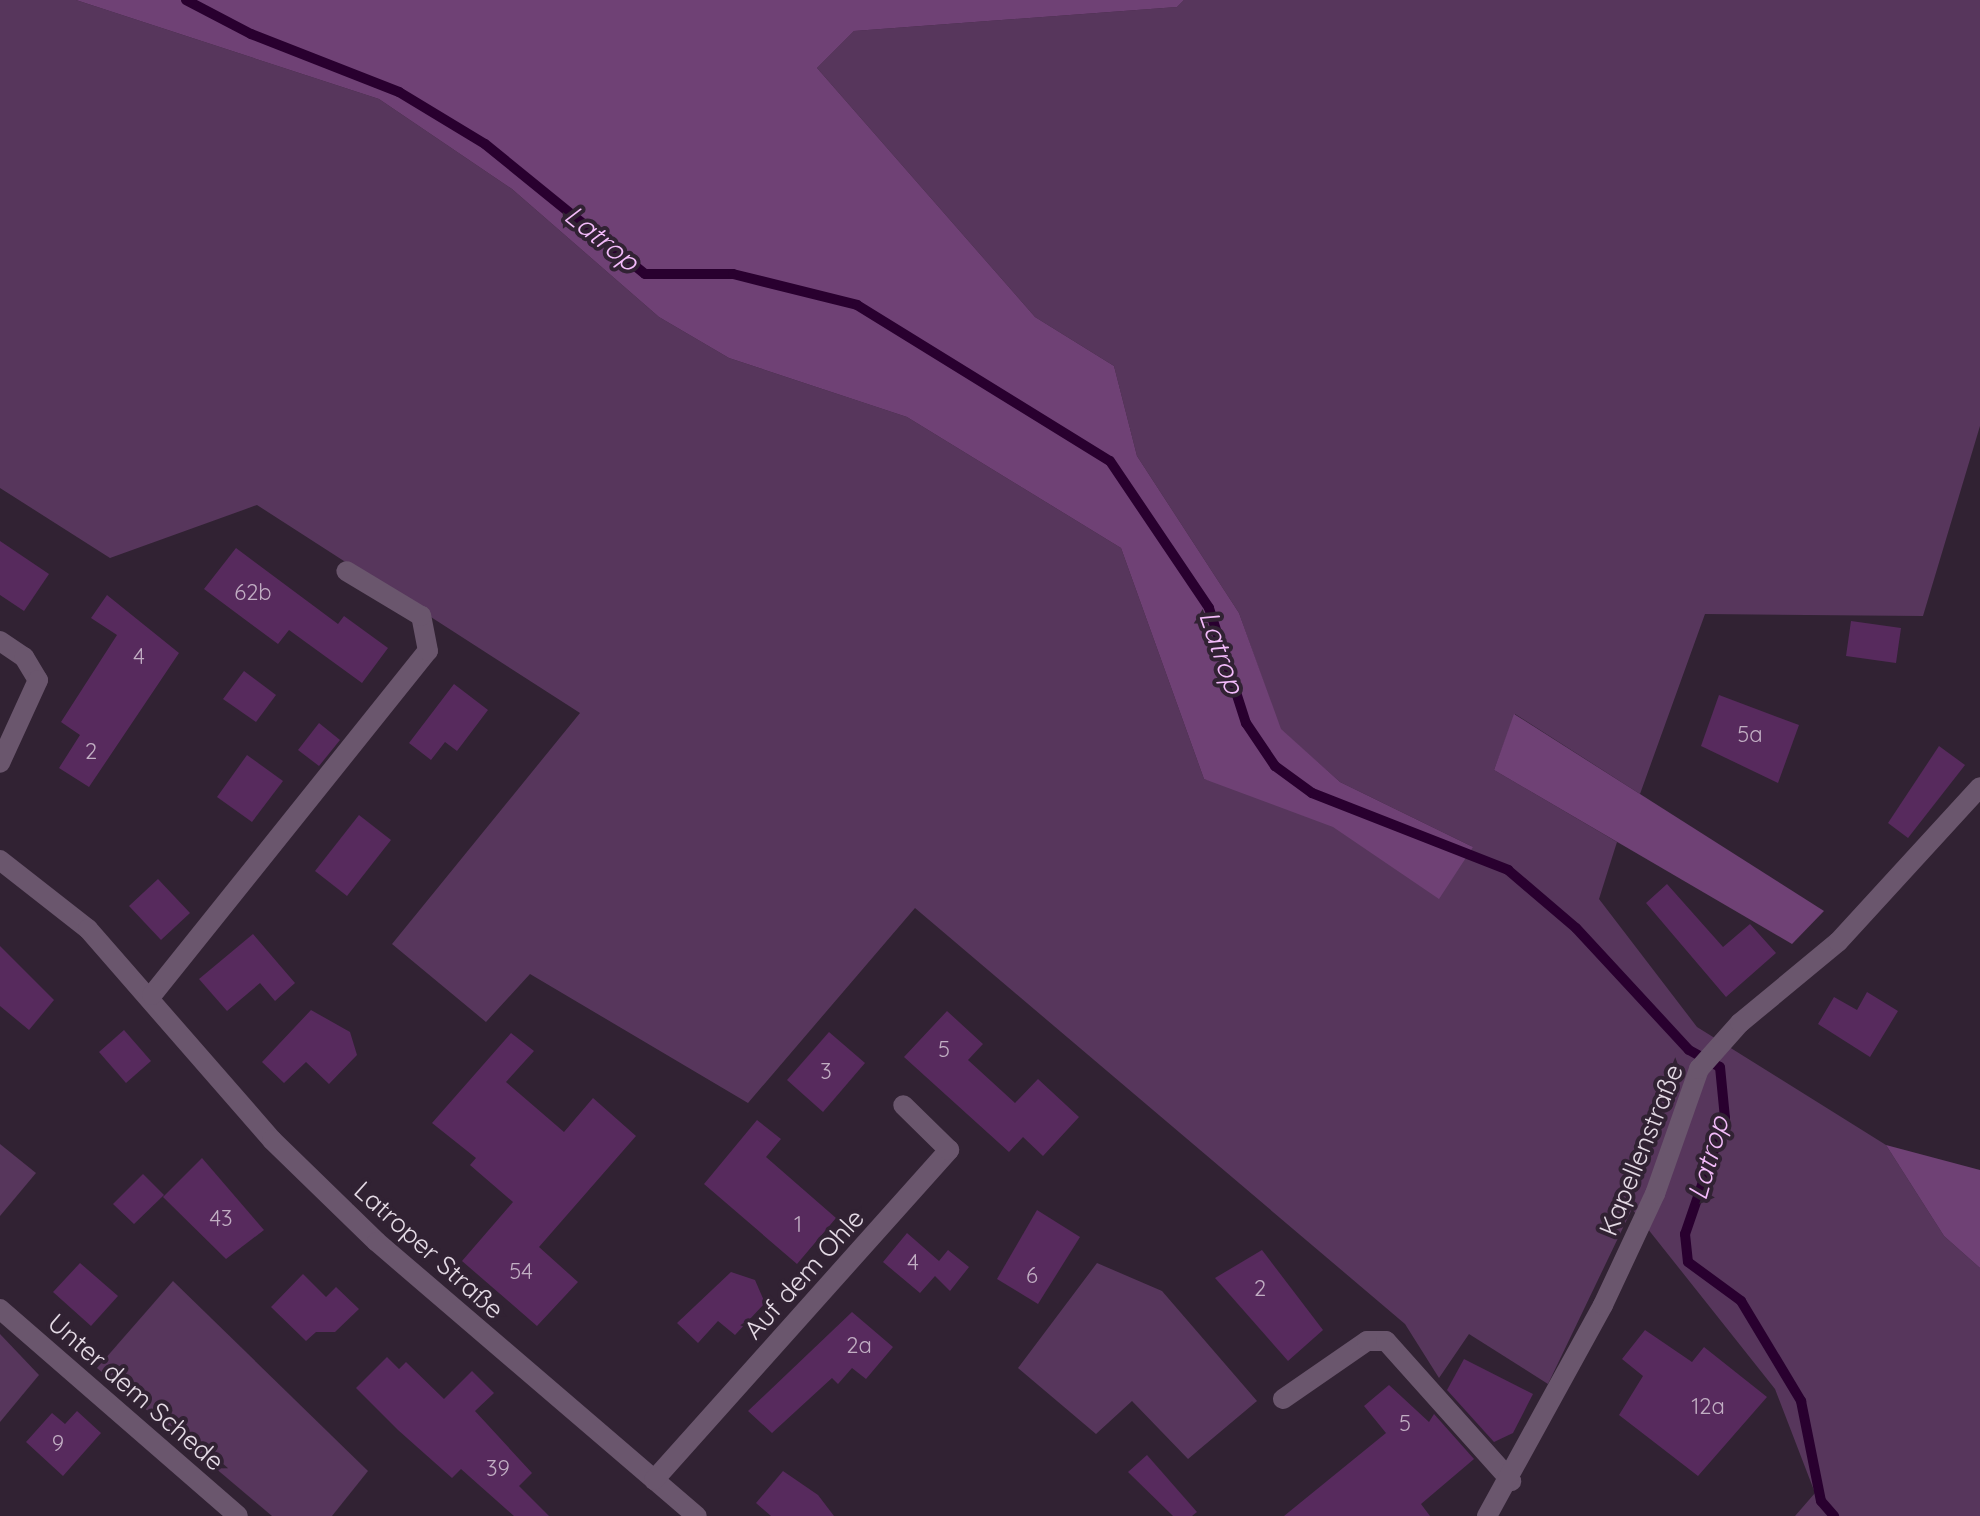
<!DOCTYPE html>
<meta charset="utf-8">
<style>
body{margin:0}
#map{position:relative;width:1980px;height:1516px;overflow:hidden;background:#312233;font-family:Quicksand,sans-serif}
div>[style]{position:absolute}
.green>*{inset:0;background:#57365c}
.forest>*{inset:0;background:#6f4175}
.stream>*{height:10px;margin:-5px;padding:0 5px;transform-origin:5px;border-radius:5px;background:#29002f}
.building>*{inset:0;background:#572a5d}
.street>*{height:20px;margin:-10px;padding:0 10px;transform-origin:10px;border-radius:10px;background:#6a566d}
span{translate:-50% -50%;white-space:nowrap;text-align:center;line-height:1.15;-webkit-text-stroke:8px #312233;paint-order:stroke}
.number-label{font-size:22px;color:#c1aec3}
.number-label span{-webkit-text-stroke-width:0}
.street-label{font-size:26px;color:#e4dae5}
.water-label{font-size:28px;color:#f3bbfa;font-style:italic}
</style>
<div id="map">
<div class="green">
<div style="clip-path:polygon(0 0,76px 0,379px 99px,512px 189px,659px 317px,729px 358px,907px 417px,1121px 548px,1204px 779px,1473px 847px,1340px 782px,1280px 729px,1239px 613px,1137px 456px,1114px 366px,1035px 317px,817px 68px,854px 31px,1177px 7px,1184px 0,1980px 0,1980px 426px,1923px 616px,1705px 614px,1640px 794px,1515px 714px,1494px 770px,1617px 842px,1599px 899px,1697px 1027px,1886px 1145px,1944px 1236px,1980px 1268px,1980px 1516px,1795px 1516px,1815px 1493px,1775px 1389px,1632px 1209px,1548px 1384px,1469px 1334px,1439px 1378px,1405px 1324px,915px 908px,748px 1103px,530px 974px,486px 1022px,392px 944px,580px 713px,257px 505px,110px 558px,0 488px)"></div>
<div style="clip-path:polygon(0 1144px,36px 1173px,0 1216px)"></div>
<div style="clip-path:polygon(1097px 1263px,1162px 1291px,1257px 1401px,1188px 1459px,1132px 1401px,1096px 1434px,1018px 1368px)"></div>
<div style="clip-path:polygon(173px 1281px,368px 1471px,332px 1516px,272px 1516px,97px 1368px)"></div>
<div style="clip-path:polygon(0 1334px,39px 1375px,0 1422px)"></div>
</div>
<div class="forest">
<div style="clip-path:polygon(76px 0,1184px 0,1177px 7px,854px 31px,817px 68px,1035px 317px,1114px 366px,1137px 456px,1239px 613px,1281px 729px,1340px 782px,1473px 847px,1439px 899px,1333px 827px,1204px 779px,1121px 548px,907px 417px,729px 358px,659px 317px,512px 189px,379px 99px)"></div>
<div style="clip-path:polygon(1514px 714px,1640px 794px,1824px 911px,1792px 944px,1494px 770px)"></div>
<div style="clip-path:polygon(1886px 1145px,1980px 1170px,1980px 1268px,1944px 1236px)"></div>
</div>
<div class="stream">
<div style="left:186px;top:0;width:73px;rotate:27.6deg"></div>
<div style="left:251px;top:34px;width:159px;rotate:21.4deg"></div>
<div style="left:399px;top:92px;width:100px;rotate:31.2deg"></div>
<div style="left:485px;top:144px;width:206px;rotate:39.1deg"></div>
<div style="left:645px;top:274px;width:88px"></div>
<div style="left:733px;top:274px;width:128px;rotate:14deg"></div>
<div style="left:857px;top:305px;width:297px;rotate:31.7deg"></div>
<div style="left:1110px;top:461px;width:177px;rotate:56deg"></div>
<div style="left:1209px;top:608px;width:121px;rotate:72.2deg"></div>
<div style="left:1246px;top:723px;width:52px;rotate:56deg"></div>
<div style="left:1275px;top:766px;width:46px;rotate:36.1deg"></div>
<div style="left:1312px;top:793px;width:211px;rotate:21.4deg"></div>
<div style="left:1508px;top:870px;width:89px;rotate:40.5deg"></div>
<div style="left:1576px;top:928px;width:166px;rotate:47.2deg"></div>
<div style="left:1689px;top:1050px;width:35px;rotate:29deg"></div>
<div style="left:1720px;top:1067px;width:51px;rotate:84.4deg"></div>
<div style="left:1725px;top:1118px;width:123px;rotate:109deg"></div>
<div style="left:1685px;top:1234px;width:28px;rotate:84deg"></div>
<div style="left:1688px;top:1262px;width:66px;rotate:36.3deg"></div>
<div style="left:1741px;top:1301px;width:117px;rotate:59deg"></div>
<div style="left:1801px;top:1401px;width:102px;rotate:78.7deg"></div>
<div style="left:1821px;top:1501px;width:20px;rotate:49deg"></div>
</div>
<div class="building">
<div style="clip-path:polygon(0 541px,49px 574px,24px 611px,0 595px)"></div>
<div style="clip-path:polygon(236px 548px,338px 624px,344px 616px,388px 648px,362px 683px,289px 630px,278px 644px,204px 589px)"></div>
<div style="clip-path:polygon(107px 595px,179px 653px,89px 787px,59px 768px,80px 735px,61px 722px,117px 635px,91px 618px)"></div>
<div style="clip-path:polygon(1851px 621px,1901px 628px,1896px 663px,1846px 656px)"></div>
<div style="clip-path:polygon(244px 671px,276px 695px,256px 722px,223px 699px)"></div>
<div style="clip-path:polygon(454px 684px,488px 710px,457px 751px,445px 742px,431px 760px,409px 743px)"></div>
<div style="clip-path:polygon(1719px 695px,1799px 725px,1778px 783px,1701px 746px)"></div>
<div style="clip-path:polygon(319px 723px,340px 740px,319px 766px,298px 750px)"></div>
<div style="clip-path:polygon(1939px 746px,1965px 765px,1908px 838px,1888px 823px)"></div>
<div style="clip-path:polygon(247px 755px,283px 781px,252px 822px,217px 797px)"></div>
<div style="clip-path:polygon(359px 815px,391px 840px,347px 896px,315px 871px)"></div>
<div style="clip-path:polygon(158px 879px,190px 913px,161px 940px,129px 906px)"></div>
<div style="clip-path:polygon(1667px 884px,1723px 947px,1750px 924px,1776px 953px,1726px 997px,1646px 903px)"></div>
<div style="clip-path:polygon(253px 934px,295px 983px,275px 1001px,260px 983px,227px 1011px,199px 979px)"></div>
<div style="clip-path:polygon(0 946px,54px 1000px,29px 1030px,0 1006px)"></div>
<div style="clip-path:polygon(1867px 992px,1898px 1011px,1870px 1057px,1818px 1024px,1834px 997px,1857px 1010px)"></div>
<div style="clip-path:polygon(311px 1010px,350px 1032px,357px 1055px,329px 1084px,306px 1062px,284px 1083px,262px 1062px)"></div>
<div style="clip-path:polygon(947px 1011px,983px 1044px,968px 1060px,1015px 1103px,1038px 1079px,1079px 1117px,1043px 1156px,1023px 1137px,1009px 1152px,904px 1057px)"></div>
<div style="clip-path:polygon(124px 1030px,151px 1061px,126px 1083px,99px 1052px)"></div>
<div style="clip-path:polygon(829px 1032px,865px 1063px,823px 1112px,787px 1080px)"></div>
<div style="clip-path:polygon(511px 1033px,534px 1051px,506px 1082px,564px 1132px,593px 1098px,636px 1136px,539px 1247px,578px 1282px,537px 1326px,462px 1261px,513px 1202px,470px 1165px,476px 1158px,432px 1123px)"></div>
<div style="clip-path:polygon(757px 1120px,781px 1139px,766px 1157px,836px 1218px,797px 1264px,704px 1184px)"></div>
<div style="clip-path:polygon(202px 1158px,264px 1230px,226px 1259px,163px 1197px)"></div>
<div style="clip-path:polygon(143px 1174px,164px 1195px,134px 1224px,113px 1204px)"></div>
<div style="clip-path:polygon(1037px 1210px,1080px 1237px,1038px 1304px,997px 1279px)"></div>
<div style="clip-path:polygon(907px 1233px,939px 1261px,948px 1250px,969px 1267px,950px 1291px,935px 1276px,920px 1293px,883px 1262px)"></div>
<div style="clip-path:polygon(1262px 1250px,1323px 1330px,1288px 1361px,1215px 1278px)"></div>
<div style="clip-path:polygon(80px 1263px,118px 1296px,91px 1326px,53px 1292px)"></div>
<div style="clip-path:polygon(731px 1272px,755px 1280px,765px 1303px,735px 1335px,718px 1321px,698px 1343px,677px 1323px)"></div>
<div style="clip-path:polygon(303px 1274px,326px 1297px,336px 1287px,359px 1309px,335px 1332px,316px 1332px,306px 1341px,271px 1307px)"></div>
<div style="clip-path:polygon(852px 1312px,893px 1347px,866px 1379px,852px 1368px,838px 1384px,832px 1378px,772px 1433px,748px 1411px)"></div>
<div style="clip-path:polygon(1645px 1330px,1692px 1362px,1704px 1347px,1767px 1397px,1698px 1476px,1619px 1415px,1643px 1376px,1622px 1359px)"></div>
<div style="clip-path:polygon(387px 1357px,399px 1369px,406px 1362px,444px 1399px,472px 1371px,494px 1393px,475px 1411px,532px 1473px,519px 1486px,549px 1516px,514px 1516px,461px 1469px,452px 1478px,398px 1430px,356px 1388px)"></div>
<div style="clip-path:polygon(1464px 1359px,1533px 1394px,1513px 1433px,1494px 1442px,1447px 1390px)"></div>
<div style="clip-path:polygon(1389px 1385px,1429px 1422px,1434px 1414px,1474px 1459px,1421px 1504px,1430px 1516px,1284px 1516px,1386px 1433px,1364px 1406px)"></div>
<div style="clip-path:polygon(77px 1411px,101px 1433px,63px 1476px,26px 1442px,52px 1413px,65px 1424px)"></div>
<div style="clip-path:polygon(1147px 1455px,1197px 1512px,1192px 1516px,1173px 1516px,1128px 1472px)"></div>
<div style="clip-path:polygon(783px 1471px,818px 1495px,834px 1516px,771px 1516px,756px 1503px)"></div>
</div>
<div class="street">
<div style="left:0;top:641px;width:29px;rotate:34deg"></div>
<div style="left:24px;top:657px;width:27px;rotate:59deg"></div>
<div style="left:38px;top:680px;width:91px;rotate:114.6deg"></div>
<div style="left:0;top:860px;width:112px;rotate:38.1deg"></div>
<div style="left:88px;top:929px;width:280px;rotate:48.9deg"></div>
<div style="left:272px;top:1140px;width:146px;rotate:44.2deg"></div>
<div style="left:377px;top:1242px;width:421px;rotate:40.6deg"></div>
<div style="left:152px;top:995px;width:441px;rotate:-51.3deg"></div>
<div style="left:428px;top:651px;width:36px;rotate:-101deg"></div>
<div style="left:421px;top:616px;width:87px;rotate:-149deg"></div>
<div style="left:0;top:1309px;width:315px;rotate:41deg"></div>
<div style="left:1283px;top:1399px;width:102px;rotate:-34.6deg"></div>
<div style="left:1367px;top:1341px;width:19px"></div>
<div style="left:1386px;top:1341px;width:188px;rotate:48.2deg"></div>
<div style="left:654px;top:1480px;width:443px;rotate:-48.2deg"></div>
<div style="left:949px;top:1150px;width:64px;rotate:-135.6deg"></div>
<div style="left:1487px;top:1516px;width:241px;rotate:-61.2deg"></div>
<div style="left:1603px;top:1305px;width:123px;rotate:-64.9deg"></div>
<div style="left:1655px;top:1194px;width:133px;rotate:-70.6deg"></div>
<div style="left:1699px;top:1069px;width:62px;rotate:-48.3deg"></div>
<div style="left:1740px;top:1023px;width:127px;rotate:-39.6deg"></div>
<div style="left:1838px;top:942px;width:210px;rotate:-47.5deg"></div>
</div>
<div class="number-label">
<span style="left:253px;top:593px">62b</span>
<span style="left:139px;top:657px">4</span>
<span style="left:1750px;top:735px">5a</span>
<span style="left:91px;top:752px">2</span>
<span style="left:944px;top:1050px">5</span>
<span style="left:826px;top:1072px">3</span>
<span style="left:221px;top:1219px">43</span>
<span style="left:798px;top:1225px">1</span>
<span style="left:913px;top:1263px">4</span>
<span style="left:521px;top:1272px">54</span>
<span style="left:1032px;top:1276px">6</span>
<span style="left:1260px;top:1289px">2</span>
<span style="left:859px;top:1346px">2a</span>
<span style="left:1708px;top:1407px">12a</span>
<span style="left:1405px;top:1424px">5</span>
<span style="left:58px;top:1444px">9</span>
<span style="left:498px;top:1469px">39</span>
</div>
<div class="street-label">
<span style="left:1641px;top:1150px;rotate:-68deg">Kapellenstraße</span>
<span style="left:429px;top:1250px;rotate:42deg">Latroper Straße</span>
<span style="left:804px;top:1274px;rotate:-48deg">Auf dem Ohle</span>
<span style="left:136px;top:1392px;rotate:41deg">Unter dem Schede</span>
</div>
<div class="water-label">
<span style="left:602px;top:238px;rotate:39deg">Latrop</span>
<span style="left:1222px;top:652px;rotate:71deg">Latrop</span>
<span style="left:1708px;top:1158px;rotate:-74deg">Latrop</span>
</div>
</div>
